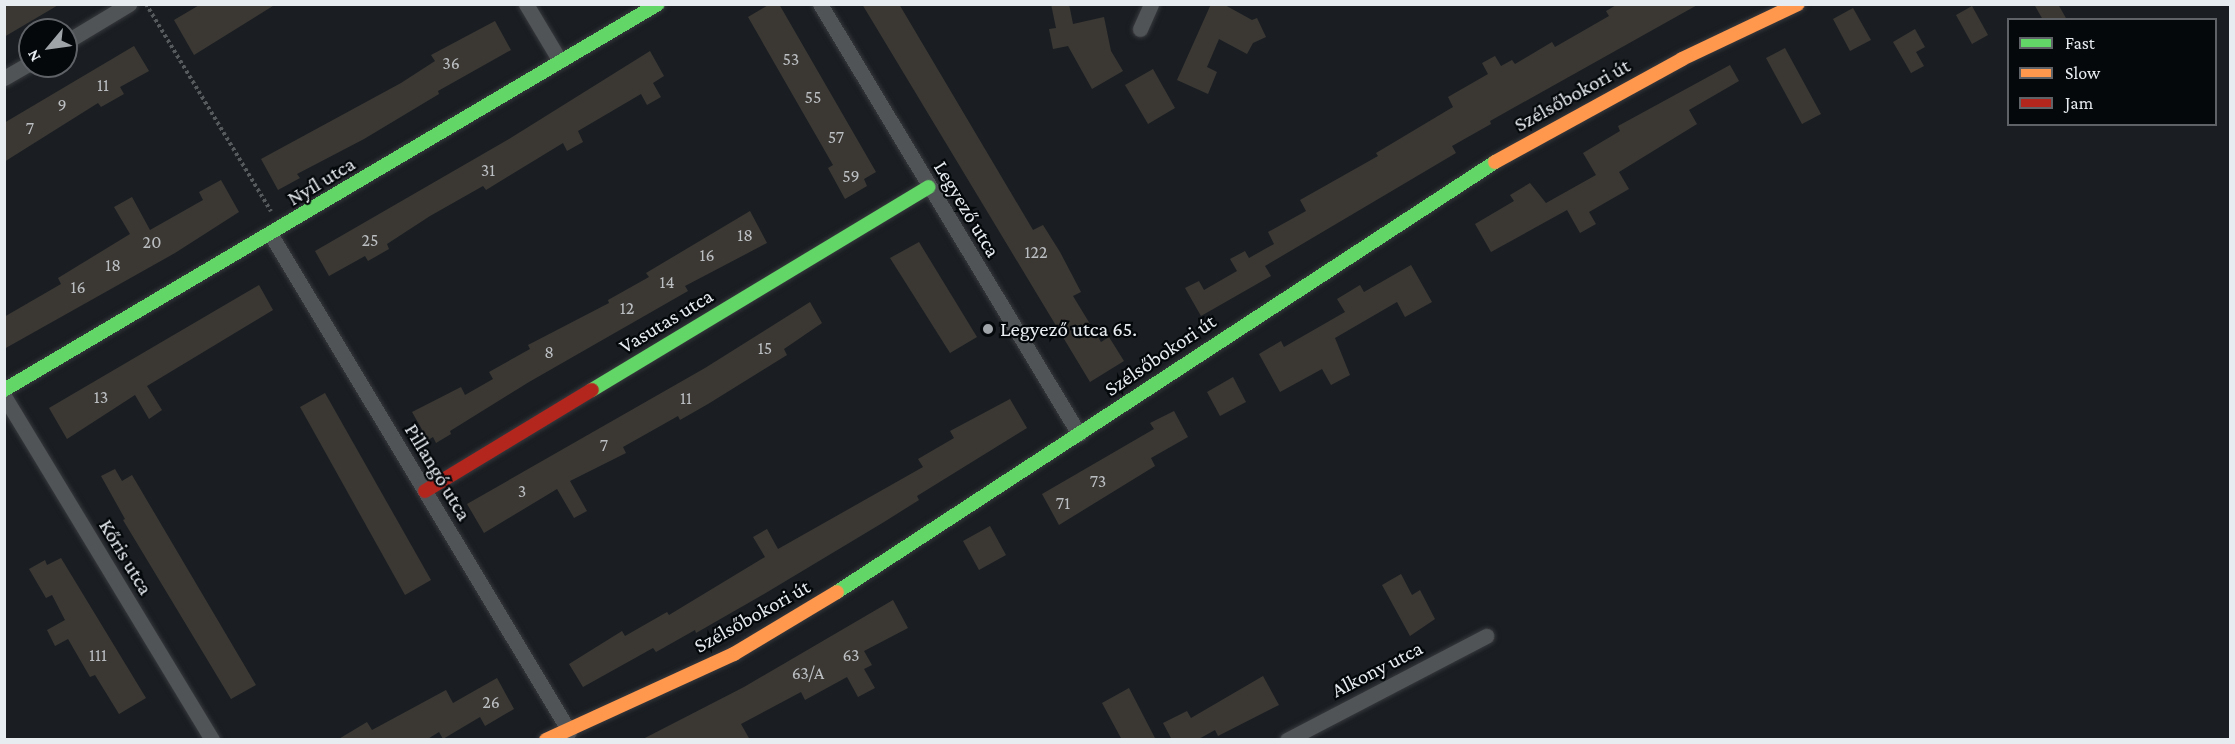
<!DOCTYPE html>
<meta charset="utf-8">
<style>
body{margin:0}
#map{position:relative;width:2235px;height:744px;overflow:hidden;background:#1a1e22;font-family:"Crimson Pro",serif}
div>[style]{position:absolute}
.building>*{inset:0;background:#3b3834}
.path>*{height:4px;margin-top:-2px;transform-origin:0;background:repeating-linear-gradient(90deg,#565a5c 0 3px,transparent 0 6px)}
.roads{filter:drop-shadow(0 0 2px #37393d) drop-shadow(0 0 2px #37393d)}
.street>*{height:15px;margin:-7.5px;padding:0 7.5px;transform-origin:7.5px;border-radius:7.5px;background:#515457}
.fast>*{height:14px;margin:-7px;padding:0 7px;transform-origin:7px;border-radius:7px;background:#63d668}
.slow>*{height:14px;margin:-7px;padding:0 7px;transform-origin:7px;border-radius:7px;background:#ff974d}
.jam>*{height:14px;margin:-7px;padding:0 7px;transform-origin:7px;border-radius:7px;background:#b3261e}
.dots>*{width:16px;height:16px;translate:-50% -50%;box-sizing:border-box;border:3px solid #05080b;border-radius:50%}
span{translate:-50% -50%;white-space:nowrap;text-align:center;line-height:1.15;-webkit-text-stroke:4.5px #05080b;paint-order:stroke}
.number-label{font-size:18px;color:#bcbfc2}
.number-label span{-webkit-text-stroke-width:0}
.street-label{font-size:21px;color:#e7ecf1}
.poi-label{font-size:21px;color:#e7ecf1}
.left{translate:0 -50%;text-align:left}
.frame{position:absolute;inset:0;border:6px solid #e7ecf1;pointer-events:none}
.legend{position:absolute;left:2007px;top:18px;width:210px;height:108px;box-sizing:border-box;background:#05080b;border:2px solid #5f6367;margin:0;padding:8px 10px;list-style:none;font-size:18px;color:#e7ecf1}
.legend li{display:flex;align-items:center;gap:12px;height:30px}
.legend b{width:30px;border:2px solid #5f6367}
.north{position:absolute;left:18px;top:18px;width:60px;height:60px;box-sizing:border-box;background:#05080b;border:2px solid #5f6367;border-radius:50%;rotate:241deg;font-size:16px;font-weight:700;line-height:24px;text-align:center;color:#e7ecf1}
.north::after{content:'';display:block;margin:auto;width:21px;height:27px;background:#9fa4a9;clip-path:polygon(50% 0,100% 100%,50% 72%,0 100%)}
</style>
<div id="map">
<div class="building">
<div style="clip-path:polygon(4px 4px,60px 4px,4px 37px)"></div>
<div style="clip-path:polygon(201px 4px,276px 4px,194px 55px,174px 20px)"></div>
<div style="clip-path:polygon(770px 4px,779px 4px,876px 172px,864px 179px,867px 186px,845px 199px,828px 168px,833px 165px,748px 17px)"></div>
<div style="clip-path:polygon(862px 4px,899px 4px,1033px 230px,1043px 225px,1060px 252px,1081px 292px,1073px 296px,1101px 342px,1109px 337px,1124px 361px,1090px 382px)"></div>
<div style="clip-path:polygon(1051px 4px,1069px 4px,1073px 24px,1104px 17px,1111px 51px,1123px 71px,1092px 89px,1068px 46px,1053px 49px,1049px 29px,1056px 28px)"></div>
<div style="clip-path:polygon(1211px 4px,1223px 4px,1252px 20px,1257px 18px,1266px 37px,1253px 43px,1247px 54px,1219px 39px,1207px 67px,1217px 72px,1208px 94px,1177px 80px)"></div>
<div style="clip-path:polygon(1618px 4px,1699px 4px,1490px 121px,1491px 124px,1452px 146px,1456px 153px,1265px 266px,1271px 276px,1201px 316px,1185px 288px,1199px 281px,1204px 290px,1237px 271px,1230px 259px,1245px 251px,1249px 258px,1274px 244px,1268px 232px,1306px 211px,1300px 200px,1378px 156px,1376px 153px,1453px 107px,1448px 97px,1488px 74px,1482px 63px,1495px 56px,1501px 66px,1512px 60px,1515px 64px,1552px 42px,1555px 47px,1609px 16px,1606px 11px)"></div>
<div style="clip-path:polygon(2034px 4px,2058px 4px,2067px 20px,2043px 20px)"></div>
<div style="clip-path:polygon(1972px 6px,1988px 35px,1972px 44px,1956px 15px)"></div>
<div style="clip-path:polygon(1853px 8px,1871px 40px,1850px 51px,1833px 19px)"></div>
<div style="clip-path:polygon(495px 21px,511px 50px,438px 91px,439px 94px,364px 139px,297px 174px,300px 178px,278px 190px,261px 159px,401px 83px,435px 61px,431px 55px)"></div>
<div style="clip-path:polygon(1915px 29px,1925px 47px,1916px 52px,1924px 66px,1911px 73px,1893px 42px)"></div>
<div style="clip-path:polygon(134px 46px,149px 71px,120px 87px,124px 94px,101px 107px,98px 103px,4px 162px,4px 123px)"></div>
<div style="clip-path:polygon(1785px 48px,1821px 114px,1802px 124px,1766px 58px)"></div>
<div style="clip-path:polygon(650px 51px,664px 76px,653px 83px,661px 97px,647px 105px,641px 94px,578px 131px,583px 142px,567px 151px,563px 143px,486px 190px,483px 186px,430px 216px,387px 244px,389px 249px,368px 261px,365px 256px,329px 276px,315px 251px,509px 139px)"></div>
<div style="clip-path:polygon(1730px 65px,1739px 81px,1689px 110px,1697px 124px,1619px 172px,1629px 189px,1589px 212px,1596px 224px,1580px 233px,1567px 210px,1491px 252px,1475px 224px,1514px 201px,1510px 195px,1530px 183px,1546px 203px,1596px 175px,1583px 153px,1620px 131px,1618px 126px)"></div>
<div style="clip-path:polygon(1153px 69px,1175px 108px,1148px 124px,1125px 85px)"></div>
<div style="clip-path:polygon(221px 180px,239px 212px,175px 253px,4px 349px,4px 317px,61px 284px,58px 278px,130px 234px,114px 207px,132px 197px,150px 230px,203px 200px,199px 192px)"></div>
<div style="clip-path:polygon(750px 211px,767px 243px,685px 286px,688px 291px,529px 382px,450px 431px,451px 434px,436px 443px,433px 437px,428px 440px,412px 412px,461px 387px,465px 395px,493px 379px,489px 372px,530px 349px,528px 345px,609px 303px,608px 300px,649px 277px,646px 273px)"></div>
<div style="clip-path:polygon(919px 242px,977px 337px,950px 353px,890px 258px)"></div>
<div style="clip-path:polygon(1411px 265px,1432px 302px,1405px 317px,1397px 302px,1335px 338px,1350px 375px,1331px 385px,1322px 369px,1280px 392px,1259px 354px,1281px 341px,1284px 347px,1345px 312px,1337px 299px,1360px 285px,1364px 292px)"></div>
<div style="clip-path:polygon(259px 285px,273px 310px,147px 386px,162px 410px,149px 419px,135px 395px,67px 439px,49px 408px)"></div>
<div style="clip-path:polygon(810px 302px,822px 323px,784px 349px,787px 355px,708px 404px,680px 420px,678px 416px,623px 447px,626px 453px,570px 481px,587px 511px,574px 518px,557px 489px,484px 533px,467px 504px,705px 368px)"></div>
<div style="clip-path:polygon(1233px 377px,1246px 402px,1220px 416px,1207px 392px)"></div>
<div style="clip-path:polygon(325px 393px,431px 580px,405px 595px,300px 407px)"></div>
<div style="clip-path:polygon(1010px 399px,1027px 428px,917px 496px,919px 500px,884px 522px,764px 594px,696px 633px,695px 630px,656px 652px,653px 648px,583px 687px,569px 664px,622px 631px,625px 636px,667px 612px,669px 615px,765px 557px,753px 537px,767px 529px,778px 549px,923px 467px,918px 459px,954px 438px,950px 431px)"></div>
<div style="clip-path:polygon(1174px 411px,1188px 437px,1151px 458px,1155px 466px,1059px 525px,1042px 494px,1154px 429px,1150px 423px)"></div>
<div style="clip-path:polygon(115px 469px,122px 481px,132px 475px,256px 685px,231px 699px,123px 520px,125px 519px,101px 476px)"></div>
<div style="clip-path:polygon(990px 526px,1006px 555px,979px 570px,963px 541px)"></div>
<div style="clip-path:polygon(61px 558px,146px 698px,119px 714px,95px 675px,90px 677px,68px 639px,55px 646px,47px 630px,65px 620px,52px 595px,46px 598px,29px 569px,45px 560px,47px 565px)"></div>
<div style="clip-path:polygon(1401px 574px,1412px 595px,1420px 590px,1435px 619px,1410px 636px,1382px 585px)"></div>
<div style="clip-path:polygon(893px 600px,908px 628px,864px 651px,872px 665px,864px 669px,875px 688px,858px 697px,847px 677px,805px 700px,801px 692px,741px 724px,750px 740px,641px 740px,744px 687px)"></div>
<div style="clip-path:polygon(1263px 676px,1279px 705px,1218px 736px,1215px 730px,1197px 740px,1172px 740px,1163px 723px,1187px 711px,1191px 718px)"></div>
<div style="clip-path:polygon(497px 678px,514px 709px,485px 726px,480px 717px,443px 739px,439px 732px,426px 740px,337px 740px,367px 722px,372px 730px,446px 690px,453px 703px)"></div>
<div style="clip-path:polygon(1129px 688px,1156px 740px,1122px 740px,1102px 703px)"></div>
</div>
<div class="path">
<div style="left:146px;top:4px;width:242px;rotate:58.9deg"></div>
</div>
<div class="roads">
<div class="street">
<div style="left:526px;top:4px;width:66px;rotate:59.2deg"></div>
<div style="left:820px;top:4px;width:502px;rotate:58.94deg"></div>
<div style="left:1140px;top:29px;width:27px;rotate:-66deg"></div>
<div style="left:66px;top:42px;width:74px;rotate:-31.1deg"></div>
<div style="left:4px;top:78px;width:30px;rotate:-30deg"></div>
<div style="left:271px;top:235px;width:579px;rotate:59deg"></div>
<div style="left:4px;top:396px;width:402px;rotate:58.8deg"></div>
<div style="left:1287px;top:740px;width:225px;rotate:-27.6deg"></div>
</div>
<div class="fast">
<div style="left:4px;top:390px;width:759px;rotate:-30.55deg"></div>
<div style="left:592px;top:390px;width:393px;rotate:-31.1deg"></div>
<div style="left:837px;top:592px;width:786px;rotate:-33.16deg"></div>
</div>
<div class="slow">
<div style="left:1495px;top:162px;width:213px;rotate:-28.8deg"></div>
<div style="left:1682px;top:59px;width:128px;rotate:-25.4deg"></div>
<div style="left:546px;top:740px;width:207px;rotate:-24.6deg"></div>
<div style="left:734px;top:654px;width:120px;rotate:-31deg"></div>
</div>
<div class="jam">
<div style="left:425px;top:491px;width:195px;rotate:-31.2deg"></div>
</div>
</div>
<div class="dots">
<div style="left:988px;top:329px;background:#9fa4a9"></div>
</div>
<div class="number-label">
<span style="left:791px;top:59px">53</span>
<span style="left:451px;top:63px">36</span>
<span style="left:103px;top:85px">11</span>
<span style="left:813px;top:97px">55</span>
<span style="left:62px;top:105px">9</span>
<span style="left:30px;top:128px">7</span>
<span style="left:836px;top:137px">57</span>
<span style="left:488px;top:170px">31</span>
<span style="left:851px;top:176px">59</span>
<span style="left:745px;top:235px">18</span>
<span style="left:370px;top:240px">25</span>
<span style="left:152px;top:242px">20</span>
<span style="left:1036px;top:252px">122</span>
<span style="left:707px;top:255px">16</span>
<span style="left:113px;top:265px">18</span>
<span style="left:667px;top:282px">14</span>
<span style="left:78px;top:287px">16</span>
<span style="left:627px;top:308px">12</span>
<span style="left:765px;top:348px">15</span>
<span style="left:549px;top:352px">8</span>
<span style="left:101px;top:397px">13</span>
<span style="left:686px;top:398px">11</span>
<span style="left:604px;top:445px">7</span>
<span style="left:1098px;top:481px">73</span>
<span style="left:522px;top:491px">3</span>
<span style="left:1063px;top:503px">71</span>
<span style="left:98px;top:655px">111</span>
<span style="left:851px;top:655px">63</span>
<span style="left:808px;top:673px">63/A</span>
<span style="left:491px;top:702px">26</span>
</div>
<div class="street-label">
<span style="left:1572px;top:95px;rotate:-29deg">Szélsőbokori út</span>
<span style="left:321px;top:181px;rotate:-31deg">Nyíl utca</span>
<span style="left:967px;top:209px;rotate:59deg">Legyező utca</span>
<span style="left:666px;top:321px;rotate:-31deg">Vasutas utca</span>
<span style="left:1160px;top:355px;rotate:-34deg">Szélsőbokori út</span>
<span style="left:438px;top:472px;rotate:59deg">Pillangó utca</span>
<span style="left:126px;top:557px;rotate:59deg">Kőris utca</span>
<span style="left:752px;top:616px;rotate:-29deg">Szélsőbokori út</span>
<span style="left:1377px;top:669px;rotate:-27deg">Alkony utca</span>
</div>
<div class="poi-label">
<span class="left" style="left:1000px;top:329px">Legyező utca 65.</span>
</div>
<div class="frame"></div>
<ul class="legend">
<li><b style="height:8px;background:#63d668"></b>Fast</li>
<li><b style="height:8px;background:#ff974d"></b>Slow</li>
<li><b style="height:8px;background:#b3261e"></b>Jam</li>
</ul>
<div class="north">N</div>
</div>
